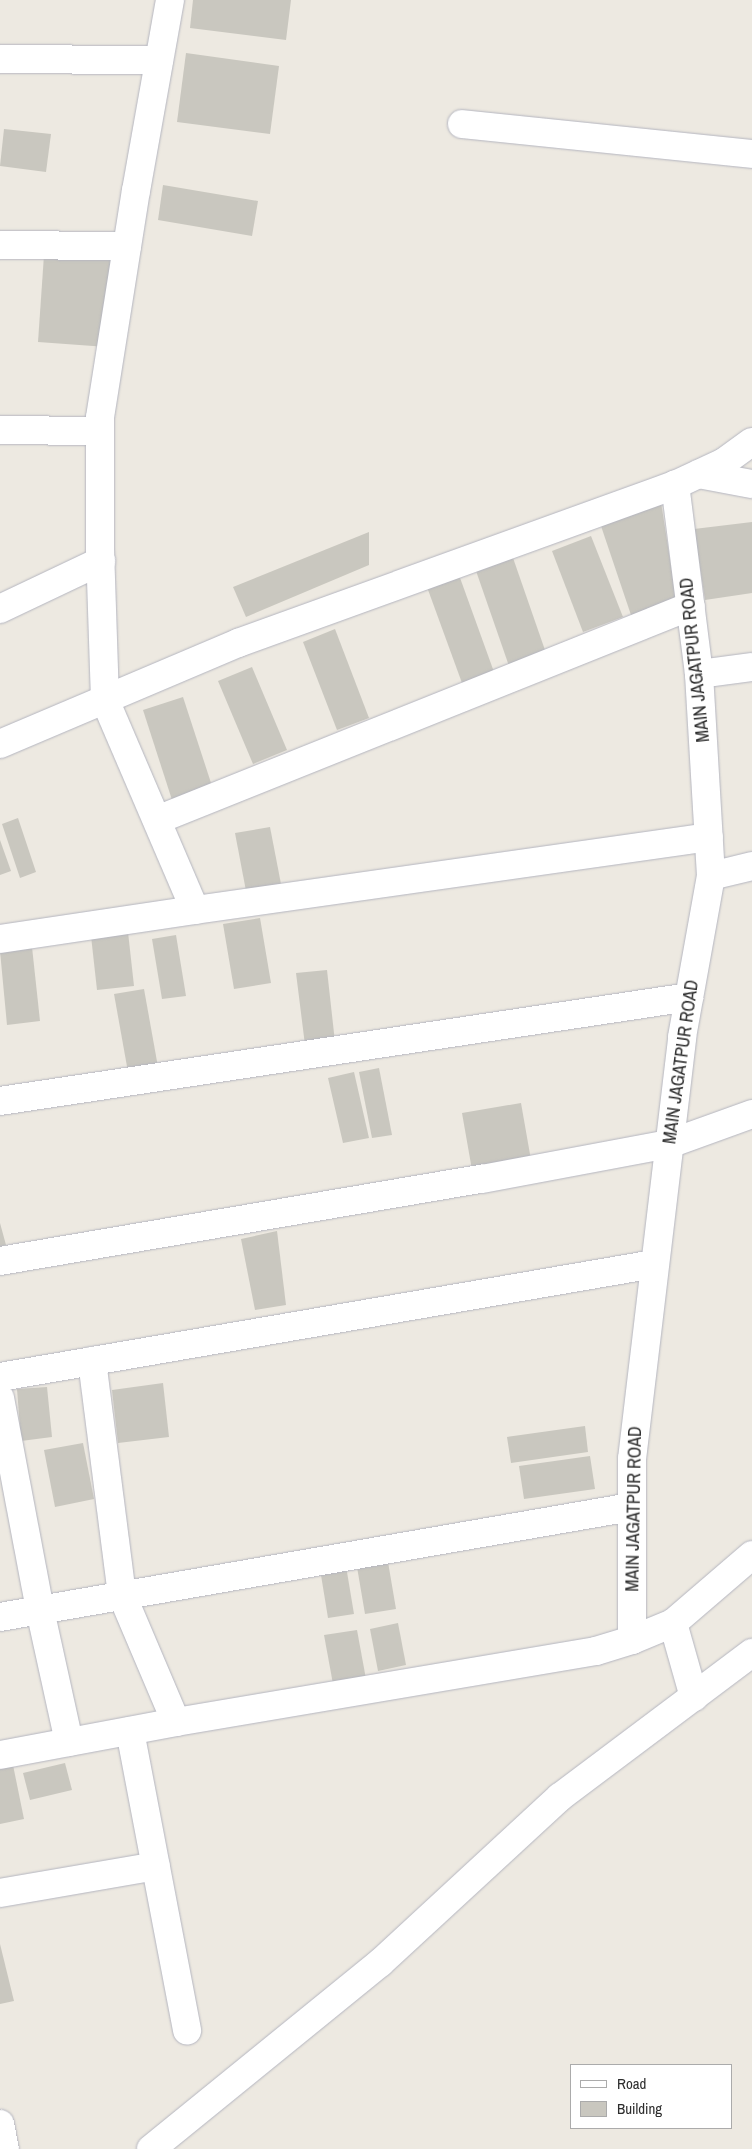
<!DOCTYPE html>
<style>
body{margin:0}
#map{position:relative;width:752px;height:2149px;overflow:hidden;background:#ede9e1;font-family:"Archivo Narrow",sans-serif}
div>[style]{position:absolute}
.building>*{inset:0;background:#c9c7bf}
.roads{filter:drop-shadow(0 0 1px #b4b5bf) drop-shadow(0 0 1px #b4b5bf)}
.minor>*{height:28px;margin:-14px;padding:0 14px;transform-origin:14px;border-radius:14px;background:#fff}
span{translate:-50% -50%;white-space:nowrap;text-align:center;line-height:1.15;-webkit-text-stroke:4.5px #fff;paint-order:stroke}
.street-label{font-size:18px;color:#2d2d2d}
.legend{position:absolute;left:570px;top:2064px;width:162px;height:65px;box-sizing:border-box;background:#fff;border:1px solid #ababab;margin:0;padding:6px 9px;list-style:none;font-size:15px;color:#2d2d2d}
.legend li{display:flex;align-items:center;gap:10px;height:25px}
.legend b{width:25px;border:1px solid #ababab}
</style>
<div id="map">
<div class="building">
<div style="clip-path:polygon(193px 0,291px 0,286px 40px,190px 28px)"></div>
<div style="clip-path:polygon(186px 53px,279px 66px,270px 134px,177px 122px)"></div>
<div style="clip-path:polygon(4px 129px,51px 134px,46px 172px,0 166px)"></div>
<div style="clip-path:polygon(163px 185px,258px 201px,252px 236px,158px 220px)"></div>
<div style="clip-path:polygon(44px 255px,113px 260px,107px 347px,38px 342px)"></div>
<div style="clip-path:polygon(660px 496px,677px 604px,632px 618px,600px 523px)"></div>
<div style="clip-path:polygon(752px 522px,752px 593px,705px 600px,694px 529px)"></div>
<div style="clip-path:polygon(369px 532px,369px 565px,246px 617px,233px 587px)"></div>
<div style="clip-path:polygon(591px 536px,623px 617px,583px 632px,552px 551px)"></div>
<div style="clip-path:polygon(512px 555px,546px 653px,509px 666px,475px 568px)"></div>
<div style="clip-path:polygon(459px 575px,494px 672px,462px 683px,427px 587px)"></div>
<div style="clip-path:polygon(335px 629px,369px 718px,337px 730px,303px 642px)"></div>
<div style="clip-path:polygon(252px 667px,287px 750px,253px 764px,218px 681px)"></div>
<div style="clip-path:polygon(183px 697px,213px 789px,173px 803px,143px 710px)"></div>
<div style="clip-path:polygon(18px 818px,36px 872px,20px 878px,2px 824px)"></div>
<div style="clip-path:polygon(270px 827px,281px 884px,246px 891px,235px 833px)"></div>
<div style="clip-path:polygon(0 840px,11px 871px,0 875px)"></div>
<div style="clip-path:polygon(260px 918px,271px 983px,234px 989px,223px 924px)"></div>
<div style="clip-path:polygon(128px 932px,134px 986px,97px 990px,91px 936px)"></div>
<div style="clip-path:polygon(176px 935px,186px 996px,162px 999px,152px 939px)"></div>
<div style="clip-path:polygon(32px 947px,40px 1021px,7px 1025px,0 951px)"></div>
<div style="clip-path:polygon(327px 970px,335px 1042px,305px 1045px,296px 973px)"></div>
<div style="clip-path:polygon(144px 989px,158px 1067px,128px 1072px,114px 994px)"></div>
<div style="clip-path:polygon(379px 1068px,392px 1135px,372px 1138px,359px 1072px)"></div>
<div style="clip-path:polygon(354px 1072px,369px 1138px,343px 1143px,328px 1078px)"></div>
<div style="clip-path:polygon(521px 1103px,531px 1160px,472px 1170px,462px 1113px)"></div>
<div style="clip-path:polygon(0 1223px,6px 1245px,0 1247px)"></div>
<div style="clip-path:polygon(277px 1231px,286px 1305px,255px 1310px,241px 1239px)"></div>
<div style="clip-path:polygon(163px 1383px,169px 1437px,118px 1443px,112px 1390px)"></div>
<div style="clip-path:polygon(47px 1387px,52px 1437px,21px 1441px,17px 1389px)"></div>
<div style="clip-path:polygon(585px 1426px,588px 1452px,511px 1463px,507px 1437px)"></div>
<div style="clip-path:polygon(83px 1443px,94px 1499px,55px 1507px,44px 1450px)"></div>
<div style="clip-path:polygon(590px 1456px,595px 1489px,524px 1499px,519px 1466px)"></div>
<div style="clip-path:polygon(388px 1562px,396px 1609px,365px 1614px,357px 1567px)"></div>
<div style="clip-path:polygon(346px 1566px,354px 1614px,328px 1618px,320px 1569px)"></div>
<div style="clip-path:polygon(398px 1623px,406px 1665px,378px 1671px,370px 1629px)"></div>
<div style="clip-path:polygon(357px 1630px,366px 1679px,333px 1684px,324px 1635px)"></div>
<div style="clip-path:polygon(65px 1763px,72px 1790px,30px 1800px,23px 1773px)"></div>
<div style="clip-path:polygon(13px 1765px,24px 1819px,0 1824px,0 1768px)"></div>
<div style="clip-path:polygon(0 1944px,14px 2001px,0 2004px)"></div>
</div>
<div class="roads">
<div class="minor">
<div style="left:170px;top:0;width:193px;rotate:100.1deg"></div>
<div style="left:136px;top:190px;width:231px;rotate:99deg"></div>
<div style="left:100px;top:418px;width:131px;rotate:90deg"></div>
<div style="left:100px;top:549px;width:151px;rotate:88.1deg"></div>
<div style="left:105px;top:700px;width:228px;rotate:66.8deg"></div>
<div style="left:195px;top:910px;width:519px;rotate:-8.08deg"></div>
<div style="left:0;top:59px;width:159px;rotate:0.4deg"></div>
<div style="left:462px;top:124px;width:292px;rotate:5.9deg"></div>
<div style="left:0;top:245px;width:127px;rotate:0.5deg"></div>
<div style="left:0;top:430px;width:100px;rotate:0.6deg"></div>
<div style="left:699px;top:474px;width:54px;rotate:10.7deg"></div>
<div style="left:0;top:609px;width:112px;rotate:-25.4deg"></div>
<div style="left:699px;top:674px;width:53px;rotate:-7.5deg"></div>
<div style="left:0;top:744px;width:259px;rotate:-23deg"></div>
<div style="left:238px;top:643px;width:465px;rotate:-19.9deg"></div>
<div style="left:675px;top:485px;width:54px;rotate:-25.1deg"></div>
<div style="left:724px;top:462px;width:34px;rotate:-36deg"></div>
<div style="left:157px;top:820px;width:575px;rotate:-21.84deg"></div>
<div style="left:711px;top:876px;width:42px;rotate:-13.7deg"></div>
<div style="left:0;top:939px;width:197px;rotate:-8.5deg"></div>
<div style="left:0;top:1101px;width:697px;rotate:-8.58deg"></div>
<div style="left:0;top:1261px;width:489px;rotate:-9.7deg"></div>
<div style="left:482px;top:1179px;width:190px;rotate:-10.6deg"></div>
<div style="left:669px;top:1144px;width:88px;rotate:-19.9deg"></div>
<div style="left:92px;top:1361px;width:236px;rotate:82.7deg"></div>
<div style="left:122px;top:1595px;width:138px;rotate:67deg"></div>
<div style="left:0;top:1377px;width:664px;rotate:-9.8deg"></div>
<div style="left:0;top:1398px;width:216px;rotate:79.3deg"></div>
<div style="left:40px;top:1610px;width:135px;rotate:77.6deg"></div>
<div style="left:0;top:1617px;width:641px;rotate:-9.89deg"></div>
<div style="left:673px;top:1623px;width:77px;rotate:74.2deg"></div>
<div style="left:632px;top:1640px;width:181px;rotate:-90deg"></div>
<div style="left:632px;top:1459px;width:425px;rotate:-83.2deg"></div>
<div style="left:682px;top:1037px;width:164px;rotate:-79.8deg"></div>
<div style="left:711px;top:876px;width:202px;rotate:-93.4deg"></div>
<div style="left:699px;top:674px;width:191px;rotate:-97.2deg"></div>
<div style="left:130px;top:1731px;width:305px;rotate:79.2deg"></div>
<div style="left:0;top:1755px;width:179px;rotate:-10.6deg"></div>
<div style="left:176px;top:1722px;width:426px;rotate:-9.6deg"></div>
<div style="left:596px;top:1651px;width:38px;rotate:-17deg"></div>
<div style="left:632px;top:1640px;width:44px;rotate:-22.5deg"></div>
<div style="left:673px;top:1623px;width:104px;rotate:-40.7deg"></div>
<div style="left:0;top:1893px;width:158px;rotate:-9.8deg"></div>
<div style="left:0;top:2124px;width:25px;rotate:79deg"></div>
<div style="left:151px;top:2149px;width:295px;rotate:-39.1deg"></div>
<div style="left:380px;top:1963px;width:245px;rotate:-42.7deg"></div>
<div style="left:560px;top:1797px;width:240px;rotate:-36.9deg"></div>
</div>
</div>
<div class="street-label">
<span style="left:695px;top:660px;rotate:-96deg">MAIN JAGATPUR ROAD</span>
<span style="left:681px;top:1062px;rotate:-82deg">MAIN JAGATPUR ROAD</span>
<span style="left:634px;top:1509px;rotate:-89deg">MAIN JAGATPUR ROAD</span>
</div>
<ul class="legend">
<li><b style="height:6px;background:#fff"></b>Road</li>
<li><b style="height:14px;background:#c9c7bf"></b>Building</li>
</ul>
</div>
